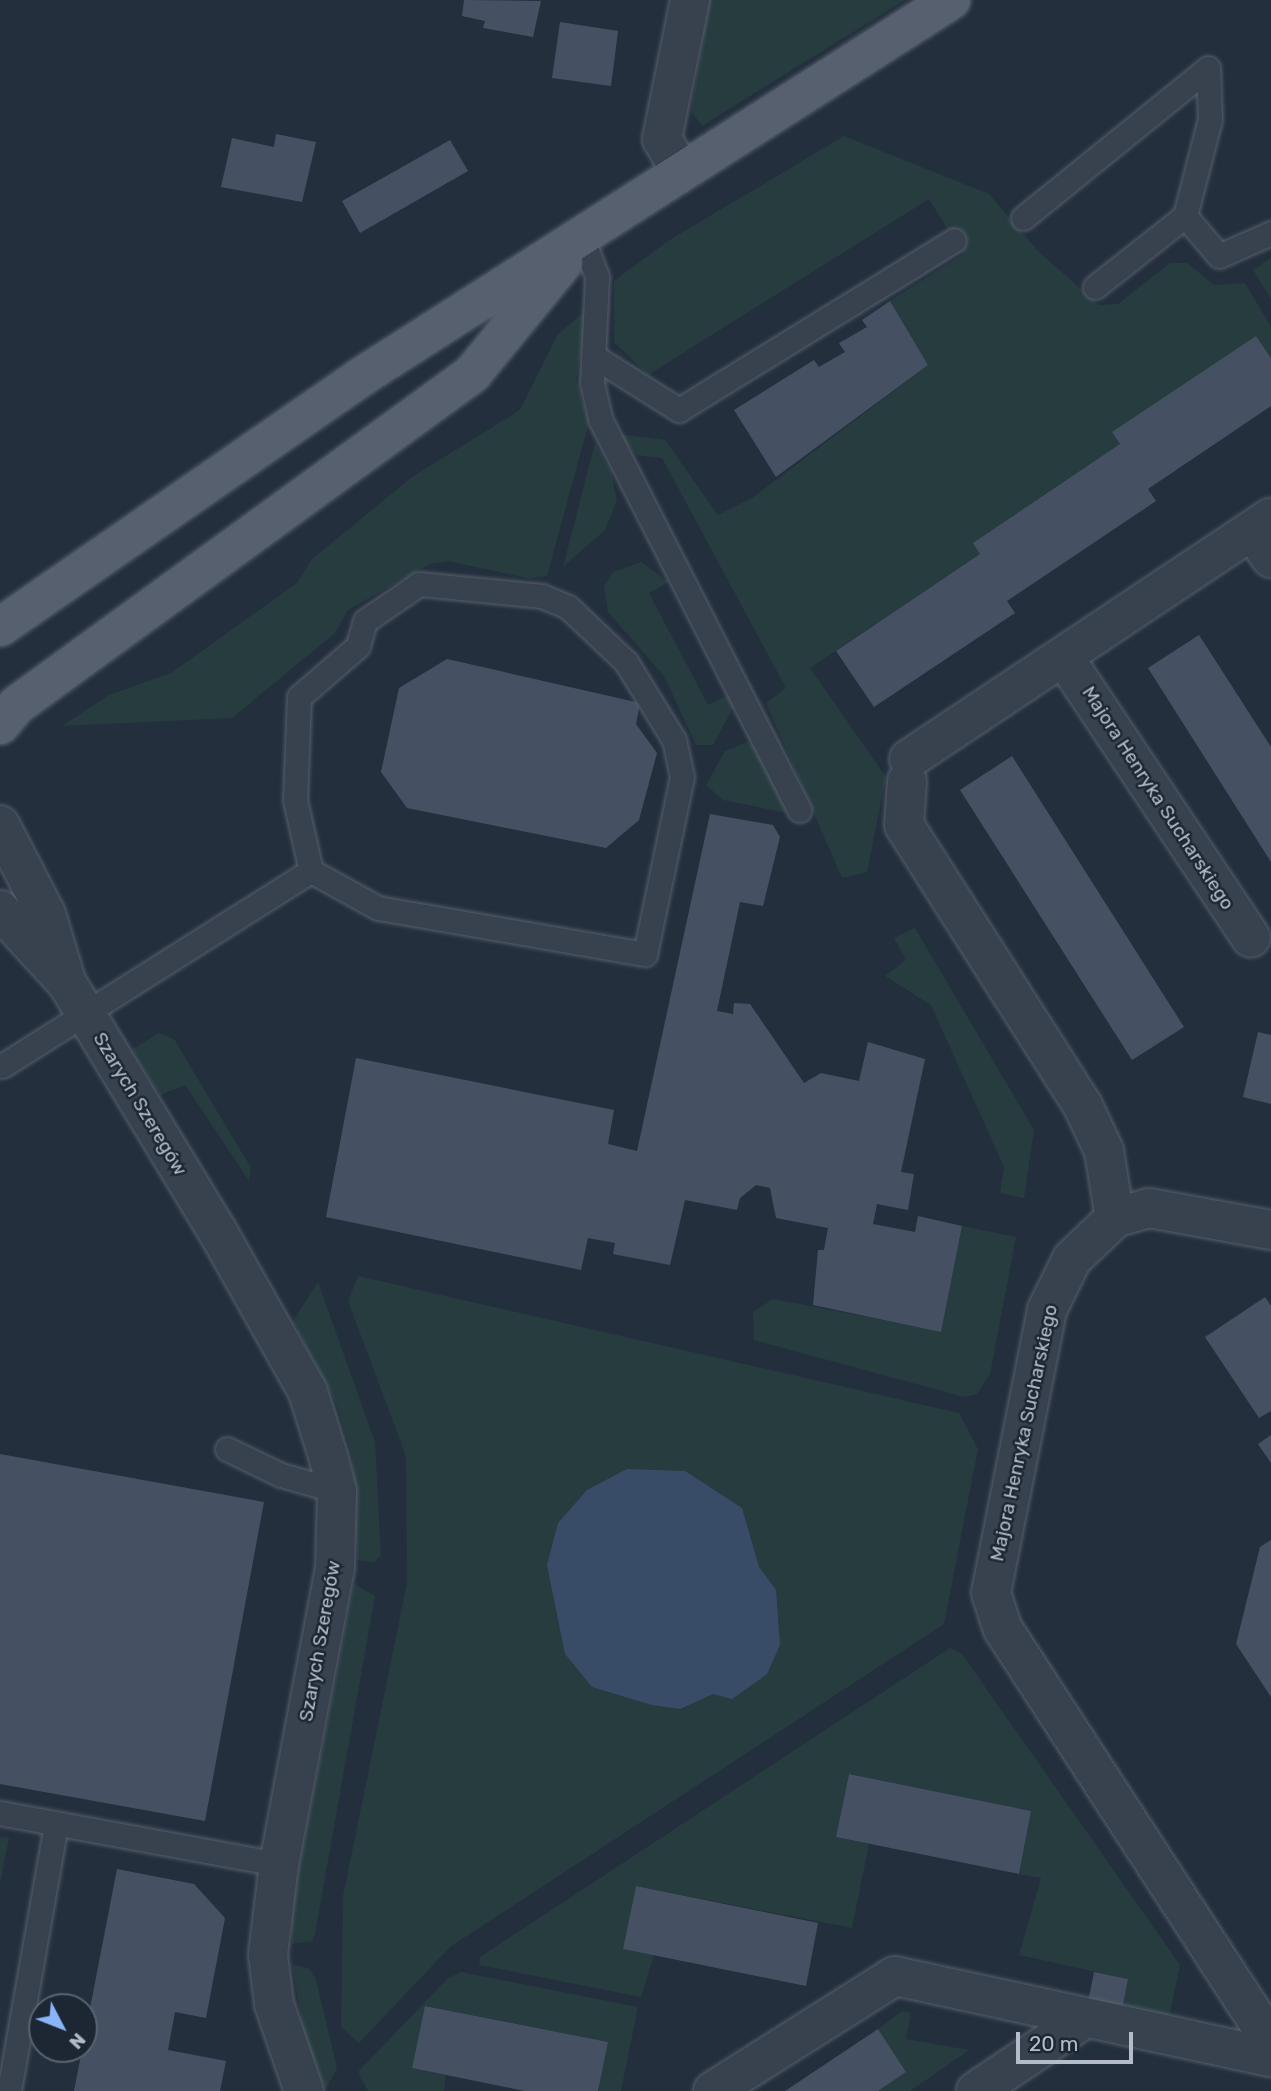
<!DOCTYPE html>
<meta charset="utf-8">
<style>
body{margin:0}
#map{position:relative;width:1271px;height:2091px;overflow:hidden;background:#242f3e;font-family:Rubik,sans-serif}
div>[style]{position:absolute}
.green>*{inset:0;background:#263c3f}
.water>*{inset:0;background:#394c67}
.building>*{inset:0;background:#455162}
.roads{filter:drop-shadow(0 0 2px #565f6c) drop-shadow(0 0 2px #565f6c)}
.lane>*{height:23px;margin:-11.5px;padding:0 11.5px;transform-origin:11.5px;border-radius:11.5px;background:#38414e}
.street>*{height:38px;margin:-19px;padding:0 19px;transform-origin:19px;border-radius:19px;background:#38414e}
.primary>*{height:38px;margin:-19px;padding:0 19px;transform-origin:19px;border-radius:19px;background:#56606e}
span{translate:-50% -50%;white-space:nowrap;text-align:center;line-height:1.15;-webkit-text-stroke:5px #1d2633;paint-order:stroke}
.street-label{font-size:19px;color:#b4bcc9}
.north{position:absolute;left:28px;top:1993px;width:70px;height:70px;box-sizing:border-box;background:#1d2633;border:2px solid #59626f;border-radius:50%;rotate:132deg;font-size:19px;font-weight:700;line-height:28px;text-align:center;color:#b4bcc9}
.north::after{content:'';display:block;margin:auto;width:24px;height:32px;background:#8ab4f8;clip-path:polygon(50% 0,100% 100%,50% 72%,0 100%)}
.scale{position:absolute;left:1016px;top:2032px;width:117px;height:32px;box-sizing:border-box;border:4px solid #b4bcc9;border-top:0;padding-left:9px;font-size:21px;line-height:24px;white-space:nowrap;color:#b4bcc9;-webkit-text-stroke:5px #1d2633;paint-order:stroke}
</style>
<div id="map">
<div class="green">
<div style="clip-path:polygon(709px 0,905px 0,702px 126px,691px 111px)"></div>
<div style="clip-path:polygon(844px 136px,989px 194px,1039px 252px,1099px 305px,1118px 304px,1170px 263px,1187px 263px,1214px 285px,1245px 283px,1271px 327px,1271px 358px,1256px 336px,1113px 432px,1120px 444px,974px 543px,980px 554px,810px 668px,886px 777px,867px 872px,842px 878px,766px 703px,786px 688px,662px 458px,636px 455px,618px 434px,665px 440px,718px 515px,752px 498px,928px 365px,890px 301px,963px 254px,929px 199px,648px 375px,614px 342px,614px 281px,668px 241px)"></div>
<div style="clip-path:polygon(1271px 258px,1271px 299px,1253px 270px)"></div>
<div style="clip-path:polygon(589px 308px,576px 380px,589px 422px,547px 576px,530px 579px,449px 561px,430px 564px,348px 610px,335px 633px,232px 718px,62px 726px,109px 695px,171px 673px,298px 582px,311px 560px,412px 477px,520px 410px,558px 334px)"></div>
<div style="clip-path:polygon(595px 443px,611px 471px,617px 501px,605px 530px,563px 567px)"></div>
<div style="clip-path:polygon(641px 562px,669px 582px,649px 593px,708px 705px,728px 695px,734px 706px,713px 745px,696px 745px,664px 676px,608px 612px,604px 587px,613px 572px)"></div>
<div style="clip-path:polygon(748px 742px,756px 747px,787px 813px,723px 800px,706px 785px,725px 751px)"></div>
<div style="clip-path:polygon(915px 928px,1034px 1130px,1024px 1198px,1000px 1193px,1004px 1167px,931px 1005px,885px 976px,906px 960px,894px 938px)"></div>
<div style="clip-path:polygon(159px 1033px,174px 1039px,251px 1168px,249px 1181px,185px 1085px,160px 1095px,131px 1050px)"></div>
<div style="clip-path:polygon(962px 1226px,1016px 1237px,990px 1374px,977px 1394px,964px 1397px,754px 1340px,753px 1312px,773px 1299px,941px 1331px)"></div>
<div style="clip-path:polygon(358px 1276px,959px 1413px,978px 1449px,944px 1624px,450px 1947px,359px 2043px,341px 2027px,343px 1896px,407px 1583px,406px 1456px,348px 1301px)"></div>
<div style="clip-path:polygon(318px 1282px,375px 1442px,381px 1555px,374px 1562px,357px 1560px,352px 1455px,337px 1405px,293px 1321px)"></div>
<div style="clip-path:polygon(354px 1584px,375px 1596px,315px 1934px,312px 1941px,292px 1944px,292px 1905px)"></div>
<div style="clip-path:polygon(950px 1648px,962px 1654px,1180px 1965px,1169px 2017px,1122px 2010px,1128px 1979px,1019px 1955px,1041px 1878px,1019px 1874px,1031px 1811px,849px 1774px,836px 1837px,869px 1844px,852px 1928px,636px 1886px,623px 1949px,654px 1955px,641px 1997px,479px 1965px,480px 1957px)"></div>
<div style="clip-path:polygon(0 1837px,9px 1838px,0 1884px)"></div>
<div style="clip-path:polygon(292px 1964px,310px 1969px,316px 1980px,337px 2068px,326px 2089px,305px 2040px)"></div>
<div style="clip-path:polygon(461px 1972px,638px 2007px,621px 2091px,598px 2091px,607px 2042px,426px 2006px,412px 2068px,446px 2075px,444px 2091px,368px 2091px,358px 2072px,448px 1978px)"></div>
<div style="clip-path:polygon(902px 2011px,911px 2013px,906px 2039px,969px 2050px,910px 2091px,878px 2091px,906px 2072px,878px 2029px)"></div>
</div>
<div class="water">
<div style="clip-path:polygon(627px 1469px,685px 1471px,742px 1508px,759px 1567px,776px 1590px,780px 1645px,767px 1674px,732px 1699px,713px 1694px,680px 1709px,652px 1705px,592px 1687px,565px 1654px,547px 1565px,558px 1523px,587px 1490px)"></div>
</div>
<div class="building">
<div style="clip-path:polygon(464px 0,541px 1px,533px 37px,483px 28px,485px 21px,462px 16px)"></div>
<div style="clip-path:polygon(560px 22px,618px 31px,611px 86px,552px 78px)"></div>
<div style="clip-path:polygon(276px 134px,316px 142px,302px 202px,221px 187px,232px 138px,274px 147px)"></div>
<div style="clip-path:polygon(450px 140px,468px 171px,360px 233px,342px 201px)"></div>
<div style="clip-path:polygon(890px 301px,928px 365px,776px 477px,734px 410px,814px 360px,819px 367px,845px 352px,839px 343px,867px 327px,862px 320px)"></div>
<div style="clip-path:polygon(1256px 336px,1271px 358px,1271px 406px,1148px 489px,1156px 501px,1007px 601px,1015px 613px,874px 707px,836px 651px,980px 554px,973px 543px,1120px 444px,1112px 432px)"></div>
<div style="clip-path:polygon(1199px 635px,1271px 747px,1271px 862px,1148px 668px)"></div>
<div style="clip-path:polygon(447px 659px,640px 703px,636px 724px,657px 753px,639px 820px,606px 848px,407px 808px,381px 772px,399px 688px)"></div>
<div style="clip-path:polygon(1012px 756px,1184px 1027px,1132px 1060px,960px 790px)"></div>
<div style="clip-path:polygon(710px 814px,773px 825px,780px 837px,763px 906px,740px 902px,717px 1011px,733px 1014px,734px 1003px,750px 1004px,804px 1083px,821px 1073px,859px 1081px,868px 1042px,925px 1059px,901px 1172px,914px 1174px,908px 1210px,877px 1204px,873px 1224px,915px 1232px,918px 1216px,962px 1226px,941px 1332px,813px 1305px,818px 1250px,824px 1250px,828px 1228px,776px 1218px,770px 1188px,756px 1185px,740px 1198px,737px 1210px,685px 1200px,670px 1265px,613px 1254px,615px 1243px,588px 1238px,581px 1270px,326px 1217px,356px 1058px,614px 1110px,608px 1144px,637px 1151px)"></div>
<div style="clip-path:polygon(1258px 1032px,1271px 1035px,1271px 1104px,1243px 1097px)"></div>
<div style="clip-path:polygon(1265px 1297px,1271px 1306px,1271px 1411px,1259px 1418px,1205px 1337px)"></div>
<div style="clip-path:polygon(1271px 1435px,1271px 1463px,1258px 1444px)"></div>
<div style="clip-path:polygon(0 1454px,264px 1502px,205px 1821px,0 1784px)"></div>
<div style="clip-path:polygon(1271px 1540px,1271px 1697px,1236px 1644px,1260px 1547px)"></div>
<div style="clip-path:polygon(849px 1774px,1031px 1811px,1019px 1874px,836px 1837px)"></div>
<div style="clip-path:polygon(117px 1869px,194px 1884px,225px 1918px,206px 2018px,175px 2012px,168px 2050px,226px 2061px,220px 2091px,74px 2091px)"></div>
<div style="clip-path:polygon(636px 1886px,818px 1923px,806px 1986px,623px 1949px)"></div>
<div style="clip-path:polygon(1094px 1972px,1128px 1979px,1122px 2010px,1088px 2002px)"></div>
<div style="clip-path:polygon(425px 2006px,608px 2042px,598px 2091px,525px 2091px,412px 2068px)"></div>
<div style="clip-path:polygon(878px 2029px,906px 2072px,878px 2091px,785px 2091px)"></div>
</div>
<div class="roads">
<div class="lane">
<div style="left:1023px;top:218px;width:238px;rotate:-39deg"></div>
<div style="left:1208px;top:68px;width:51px;rotate:87.8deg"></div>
<div style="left:1210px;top:119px;width:100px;rotate:104.5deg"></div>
<div style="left:583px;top:240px;width:40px;rotate:69deg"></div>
<div style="left:597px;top:277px;width:106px;rotate:92.7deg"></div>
<div style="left:592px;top:383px;width:37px;rotate:77deg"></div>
<div style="left:600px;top:419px;width:439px;rotate:63deg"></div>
<div style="left:1095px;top:287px;width:115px;rotate:-38.3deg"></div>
<div style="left:1185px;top:216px;width:52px;rotate:49.6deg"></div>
<div style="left:1219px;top:256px;width:57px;rotate:-23.9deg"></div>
<div style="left:598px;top:359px;width:96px;rotate:32.2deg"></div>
<div style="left:679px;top:410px;width:323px;rotate:-31.7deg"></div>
<div style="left:2px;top:1066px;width:365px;rotate:-32.3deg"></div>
<div style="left:311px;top:871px;width:77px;rotate:28.9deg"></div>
<div style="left:378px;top:908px;width:271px;rotate:9.8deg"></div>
<div style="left:645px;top:954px;width:181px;rotate:-78.2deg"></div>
<div style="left:682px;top:777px;width:38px;rotate:-102deg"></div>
<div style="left:674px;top:740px;width:92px;rotate:-121.6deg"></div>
<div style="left:626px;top:662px;width:80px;rotate:-136.5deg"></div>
<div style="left:568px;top:607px;width:28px;rotate:-157deg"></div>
<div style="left:542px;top:596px;width:124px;rotate:-174.4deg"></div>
<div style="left:419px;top:584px;width:65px;rotate:145.6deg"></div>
<div style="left:365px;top:621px;width:26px;rotate:106deg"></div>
<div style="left:358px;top:646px;width:78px;rotate:139.2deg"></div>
<div style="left:299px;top:697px;width:103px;rotate:92.2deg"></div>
<div style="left:295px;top:800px;width:73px;rotate:77.3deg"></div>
<div style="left:227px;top:1449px;width:60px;rotate:25.7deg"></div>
<div style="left:281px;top:1475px;width:58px;rotate:15.9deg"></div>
<div style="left:0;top:1813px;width:284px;rotate:10.4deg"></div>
<div style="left:9px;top:2091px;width:271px;rotate:-80deg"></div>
</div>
<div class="street">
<div style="left:681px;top:171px;width:37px;rotate:-121deg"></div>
<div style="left:662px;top:139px;width:142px;rotate:-78.6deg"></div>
<div style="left:1252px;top:531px;width:33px;rotate:55deg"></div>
<div style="left:1065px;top:659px;width:335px;rotate:56.3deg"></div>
<div style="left:909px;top:759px;width:435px;rotate:-33.7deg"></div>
<div style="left:907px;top:781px;width:44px;rotate:93.9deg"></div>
<div style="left:904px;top:825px;width:333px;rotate:57.5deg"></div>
<div style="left:1083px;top:1106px;width:50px;rotate:65deg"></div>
<div style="left:1104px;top:1151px;width:68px;rotate:80.7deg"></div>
<div style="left:0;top:825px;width:100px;rotate:62.7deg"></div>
<div style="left:46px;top:914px;width:63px;rotate:73.3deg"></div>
<div style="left:0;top:910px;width:99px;rotate:47.5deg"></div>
<div style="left:67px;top:983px;width:293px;rotate:58.8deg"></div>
<div style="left:219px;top:1234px;width:181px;rotate:60.6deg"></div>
<div style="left:308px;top:1392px;width:70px;rotate:72.6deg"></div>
<div style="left:329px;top:1459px;width:33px;rotate:76deg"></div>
<div style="left:337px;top:1491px;width:77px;rotate:91.5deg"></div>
<div style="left:335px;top:1568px;width:301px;rotate:100.7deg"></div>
<div style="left:279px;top:1864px;width:92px;rotate:96.9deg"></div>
<div style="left:268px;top:1955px;width:49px;rotate:83deg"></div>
<div style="left:274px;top:2004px;width:92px;rotate:71deg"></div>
<div style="left:1271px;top:1230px;width:124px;rotate:-169.8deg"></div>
<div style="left:1149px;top:1208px;width:35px;rotate:164deg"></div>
<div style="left:1115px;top:1218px;width:59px;rotate:136.4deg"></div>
<div style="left:1072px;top:1259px;width:57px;rotate:116.1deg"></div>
<div style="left:1047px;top:1310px;width:288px;rotate:101.2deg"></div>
<div style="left:991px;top:1593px;width:38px;rotate:72deg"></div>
<div style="left:1003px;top:1629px;width:492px;rotate:57deg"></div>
<div style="left:713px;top:2091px;width:215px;rotate:-32.3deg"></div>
<div style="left:895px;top:1976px;width:385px;rotate:12.2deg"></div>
<div style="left:976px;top:2091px;width:131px;rotate:-33.8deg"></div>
</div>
<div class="primary">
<div style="left:0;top:627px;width:439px;rotate:-34.7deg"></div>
<div style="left:361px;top:377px;width:700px;rotate:-32.58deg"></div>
<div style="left:0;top:725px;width:26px;rotate:-50deg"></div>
<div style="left:17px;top:705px;width:563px;rotate:-36.03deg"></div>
<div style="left:472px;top:374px;width:144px;rotate:-50.7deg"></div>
</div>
</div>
<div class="street-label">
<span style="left:1158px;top:798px;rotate:57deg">Majora Henryka Sucharskiego</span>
<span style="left:140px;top:1104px;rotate:59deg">Szarych Szeregów</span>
<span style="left:1024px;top:1433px;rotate:-78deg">Majora Henryka Sucharskiego</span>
<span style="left:320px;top:1641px;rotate:-80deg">Szarych Szeregów</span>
</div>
<div class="north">N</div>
<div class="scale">20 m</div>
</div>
